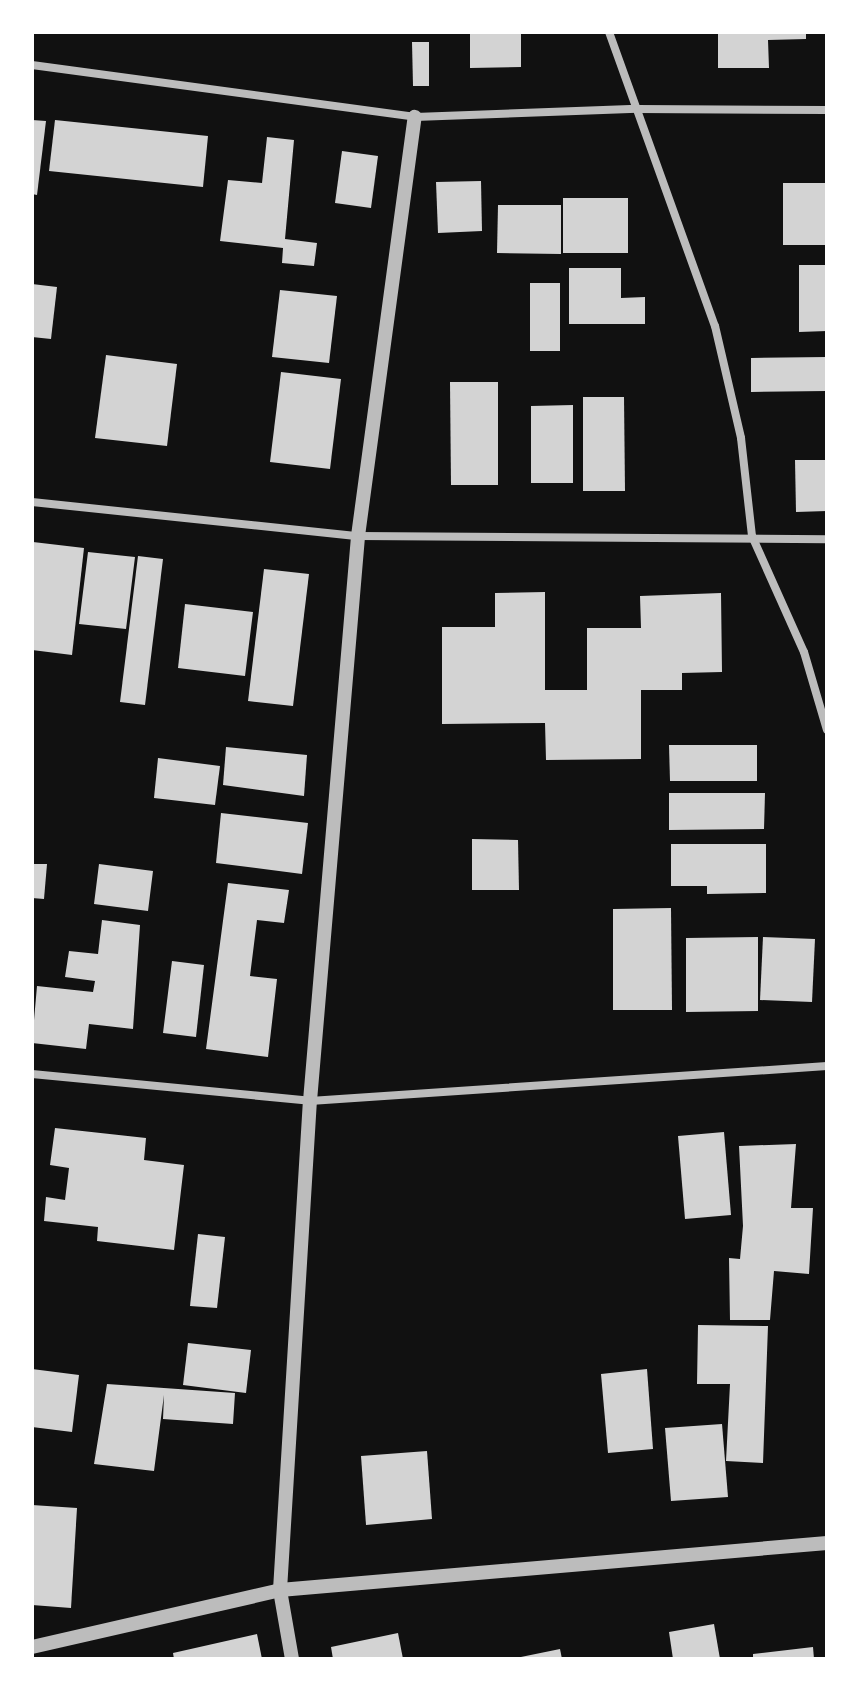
<!DOCTYPE html>
<style>
body{margin:0}
#map{position:relative;width:859px;height:1691px;overflow:hidden;background:#111;font-family:"Noto Serif",serif}
div>[style]{position:absolute}
.building>*{inset:0;background:#d3d3d3}
.minor>*{height:8px;margin:-4px;padding:0 4px;transform-origin:4px;border-radius:4px;background:#bcbcbc}
.tertiary>*{height:14px;margin:-7px;padding:0 7px;transform-origin:7px;border-radius:7px;background:#bcbcbc}
span{translate:-50% -50%;white-space:nowrap;text-align:center;line-height:1.15;-webkit-text-stroke:6px #fff;paint-order:stroke}
.frame{position:absolute;inset:0;border:34px solid #fff;pointer-events:none}
</style>
<div id="map">
<div class="building">
<div style="clip-path:polygon(470px 32px,521px 32px,521px 67px,470px 68px)"></div>
<div style="clip-path:polygon(718px 32px,806px 32px,806px 39px,768px 40px,769px 68px,718px 68px)"></div>
<div style="clip-path:polygon(412px 42px,429px 42px,429px 86px,413px 86px)"></div>
<div style="clip-path:polygon(32px 120px,46px 121px,37px 195px,32px 194px)"></div>
<div style="clip-path:polygon(55px 120px,208px 136px,203px 187px,49px 171px)"></div>
<div style="clip-path:polygon(267px 137px,294px 140px,285px 239px,317px 243px,314px 266px,282px 263px,283px 248px,220px 241px,228px 180px,262px 183px)"></div>
<div style="clip-path:polygon(342px 151px,378px 156px,371px 208px,335px 203px)"></div>
<div style="clip-path:polygon(481px 181px,482px 231px,438px 233px,436px 182px)"></div>
<div style="clip-path:polygon(783px 183px,827px 183px,827px 245px,783px 245px)"></div>
<div style="clip-path:polygon(563px 198px,628px 198px,628px 253px,563px 253px)"></div>
<div style="clip-path:polygon(498px 205px,561px 205px,561px 254px,497px 253px)"></div>
<div style="clip-path:polygon(799px 265px,827px 265px,827px 331px,799px 332px)"></div>
<div style="clip-path:polygon(569px 268px,621px 268px,621px 298px,645px 297px,645px 324px,569px 324px)"></div>
<div style="clip-path:polygon(530px 283px,560px 283px,560px 351px,530px 351px)"></div>
<div style="clip-path:polygon(32px 284px,57px 287px,51px 339px,32px 337px)"></div>
<div style="clip-path:polygon(280px 290px,337px 296px,329px 363px,272px 357px)"></div>
<div style="clip-path:polygon(106px 355px,177px 364px,167px 446px,95px 438px)"></div>
<div style="clip-path:polygon(827px 357px,827px 391px,751px 392px,751px 358px)"></div>
<div style="clip-path:polygon(281px 372px,341px 379px,330px 469px,270px 462px)"></div>
<div style="clip-path:polygon(450px 382px,498px 382px,498px 485px,451px 485px)"></div>
<div style="clip-path:polygon(583px 397px,624px 397px,625px 491px,583px 491px)"></div>
<div style="clip-path:polygon(573px 405px,573px 483px,531px 483px,531px 406px)"></div>
<div style="clip-path:polygon(795px 460px,827px 460px,827px 511px,796px 512px)"></div>
<div style="clip-path:polygon(33px 542px,84px 548px,72px 655px,32px 650px)"></div>
<div style="clip-path:polygon(88px 552px,135px 557px,126px 629px,79px 624px)"></div>
<div style="clip-path:polygon(138px 556px,163px 559px,145px 705px,120px 702px)"></div>
<div style="clip-path:polygon(264px 569px,309px 574px,293px 706px,248px 701px)"></div>
<div style="clip-path:polygon(545px 592px,545px 690px,587px 690px,587px 628px,641px 628px,640px 596px,721px 593px,722px 672px,682px 673px,682px 690px,641px 690px,641px 759px,546px 760px,545px 723px,442px 724px,442px 627px,495px 627px,495px 593px)"></div>
<div style="clip-path:polygon(185px 604px,253px 612px,245px 676px,178px 668px)"></div>
<div style="clip-path:polygon(669px 745px,757px 745px,757px 781px,670px 781px)"></div>
<div style="clip-path:polygon(226px 747px,307px 755px,304px 796px,223px 785px)"></div>
<div style="clip-path:polygon(158px 758px,220px 766px,215px 805px,154px 798px)"></div>
<div style="clip-path:polygon(669px 793px,765px 793px,764px 829px,669px 830px)"></div>
<div style="clip-path:polygon(221px 813px,308px 823px,302px 874px,216px 863px)"></div>
<div style="clip-path:polygon(472px 839px,518px 840px,519px 890px,472px 890px)"></div>
<div style="clip-path:polygon(671px 844px,766px 844px,766px 893px,707px 894px,707px 886px,671px 886px)"></div>
<div style="clip-path:polygon(32px 864px,47px 864px,44px 899px,32px 898px)"></div>
<div style="clip-path:polygon(99px 864px,153px 871px,148px 911px,94px 904px)"></div>
<div style="clip-path:polygon(228px 883px,289px 890px,284px 923px,257px 920px,250px 976px,277px 979px,268px 1057px,206px 1049px)"></div>
<div style="clip-path:polygon(671px 908px,672px 1010px,613px 1010px,613px 909px)"></div>
<div style="clip-path:polygon(102px 920px,140px 925px,133px 1029px,89px 1024px,86px 1049px,32px 1043px,37px 986px,93px 992px,95px 981px,65px 977px,69px 951px,98px 954px)"></div>
<div style="clip-path:polygon(758px 937px,758px 1011px,686px 1012px,686px 938px)"></div>
<div style="clip-path:polygon(763px 937px,815px 939px,812px 1002px,760px 1000px)"></div>
<div style="clip-path:polygon(172px 961px,204px 965px,196px 1037px,163px 1033px)"></div>
<div style="clip-path:polygon(55px 1128px,146px 1138px,144px 1160px,184px 1165px,174px 1250px,97px 1241px,98px 1227px,44px 1221px,46px 1197px,65px 1200px,69px 1168px,50px 1165px)"></div>
<div style="clip-path:polygon(724px 1132px,731px 1215px,685px 1219px,678px 1136px)"></div>
<div style="clip-path:polygon(796px 1144px,791px 1208px,813px 1208px,809px 1274px,774px 1271px,770px 1320px,730px 1320px,729px 1258px,740px 1259px,743px 1226px,739px 1146px)"></div>
<div style="clip-path:polygon(198px 1234px,225px 1237px,217px 1308px,190px 1306px)"></div>
<div style="clip-path:polygon(698px 1325px,768px 1326px,763px 1463px,726px 1461px,730px 1384px,697px 1384px)"></div>
<div style="clip-path:polygon(188px 1343px,251px 1350px,246px 1393px,183px 1385px)"></div>
<div style="clip-path:polygon(32px 1369px,79px 1375px,72px 1432px,32px 1427px)"></div>
<div style="clip-path:polygon(647px 1369px,653px 1449px,608px 1453px,601px 1374px)"></div>
<div style="clip-path:polygon(107px 1384px,235px 1393px,233px 1424px,163px 1419px,164px 1395px,154px 1471px,94px 1464px)"></div>
<div style="clip-path:polygon(722px 1424px,728px 1497px,671px 1501px,665px 1428px)"></div>
<div style="clip-path:polygon(427px 1451px,432px 1519px,366px 1525px,361px 1456px)"></div>
<div style="clip-path:polygon(32px 1505px,77px 1508px,71px 1608px,32px 1605px)"></div>
<div style="clip-path:polygon(714px 1624px,720px 1659px,673px 1659px,669px 1632px)"></div>
<div style="clip-path:polygon(398px 1633px,403px 1659px,333px 1659px,331px 1647px)"></div>
<div style="clip-path:polygon(257px 1634px,262px 1659px,174px 1659px,173px 1653px)"></div>
<div style="clip-path:polygon(813px 1647px,814px 1659px,753px 1659px,753px 1654px)"></div>
<div style="clip-path:polygon(560px 1649px,562px 1659px,516px 1659px,516px 1658px)"></div>
</div>
<div class="minor">
<div style="left:609px;top:32px;width:313px;rotate:70.2deg"></div>
<div style="left:715px;top:326px;width:115px;rotate:76.9deg"></div>
<div style="left:741px;top:438px;width:99px;rotate:83.6deg"></div>
<div style="left:752px;top:536px;width:127px;rotate:65.9deg"></div>
<div style="left:804px;top:652px;width:81px;rotate:73.6deg"></div>
<div style="left:32px;top:65px;width:387px;rotate:7.7deg"></div>
<div style="left:415px;top:117px;width:222px;rotate:-2.1deg"></div>
<div style="left:637px;top:109px;width:190px;rotate:0.3deg"></div>
<div style="left:32px;top:502px;width:328px;rotate:6deg"></div>
<div style="left:358px;top:536px;width:469px;rotate:0.4deg"></div>
<div style="left:32px;top:1074px;width:279px;rotate:5.5deg"></div>
<div style="left:310px;top:1101px;width:518px;rotate:-3.87deg"></div>
</div>
<div class="tertiary">
<div style="left:32px;top:1647px;width:254px;rotate:-12.9deg"></div>
<div style="left:280px;top:1590px;width:549px;rotate:-4.91deg"></div>
<div style="left:292px;top:1659px;width:70px;rotate:-99.9deg"></div>
<div style="left:280px;top:1590px;width:490px;rotate:-86.5deg"></div>
<div style="left:310px;top:1101px;width:567px;rotate:-85.14deg"></div>
<div style="left:358px;top:536px;width:423px;rotate:-82.3deg"></div>
</div>
<div class="frame"></div>
</div>
